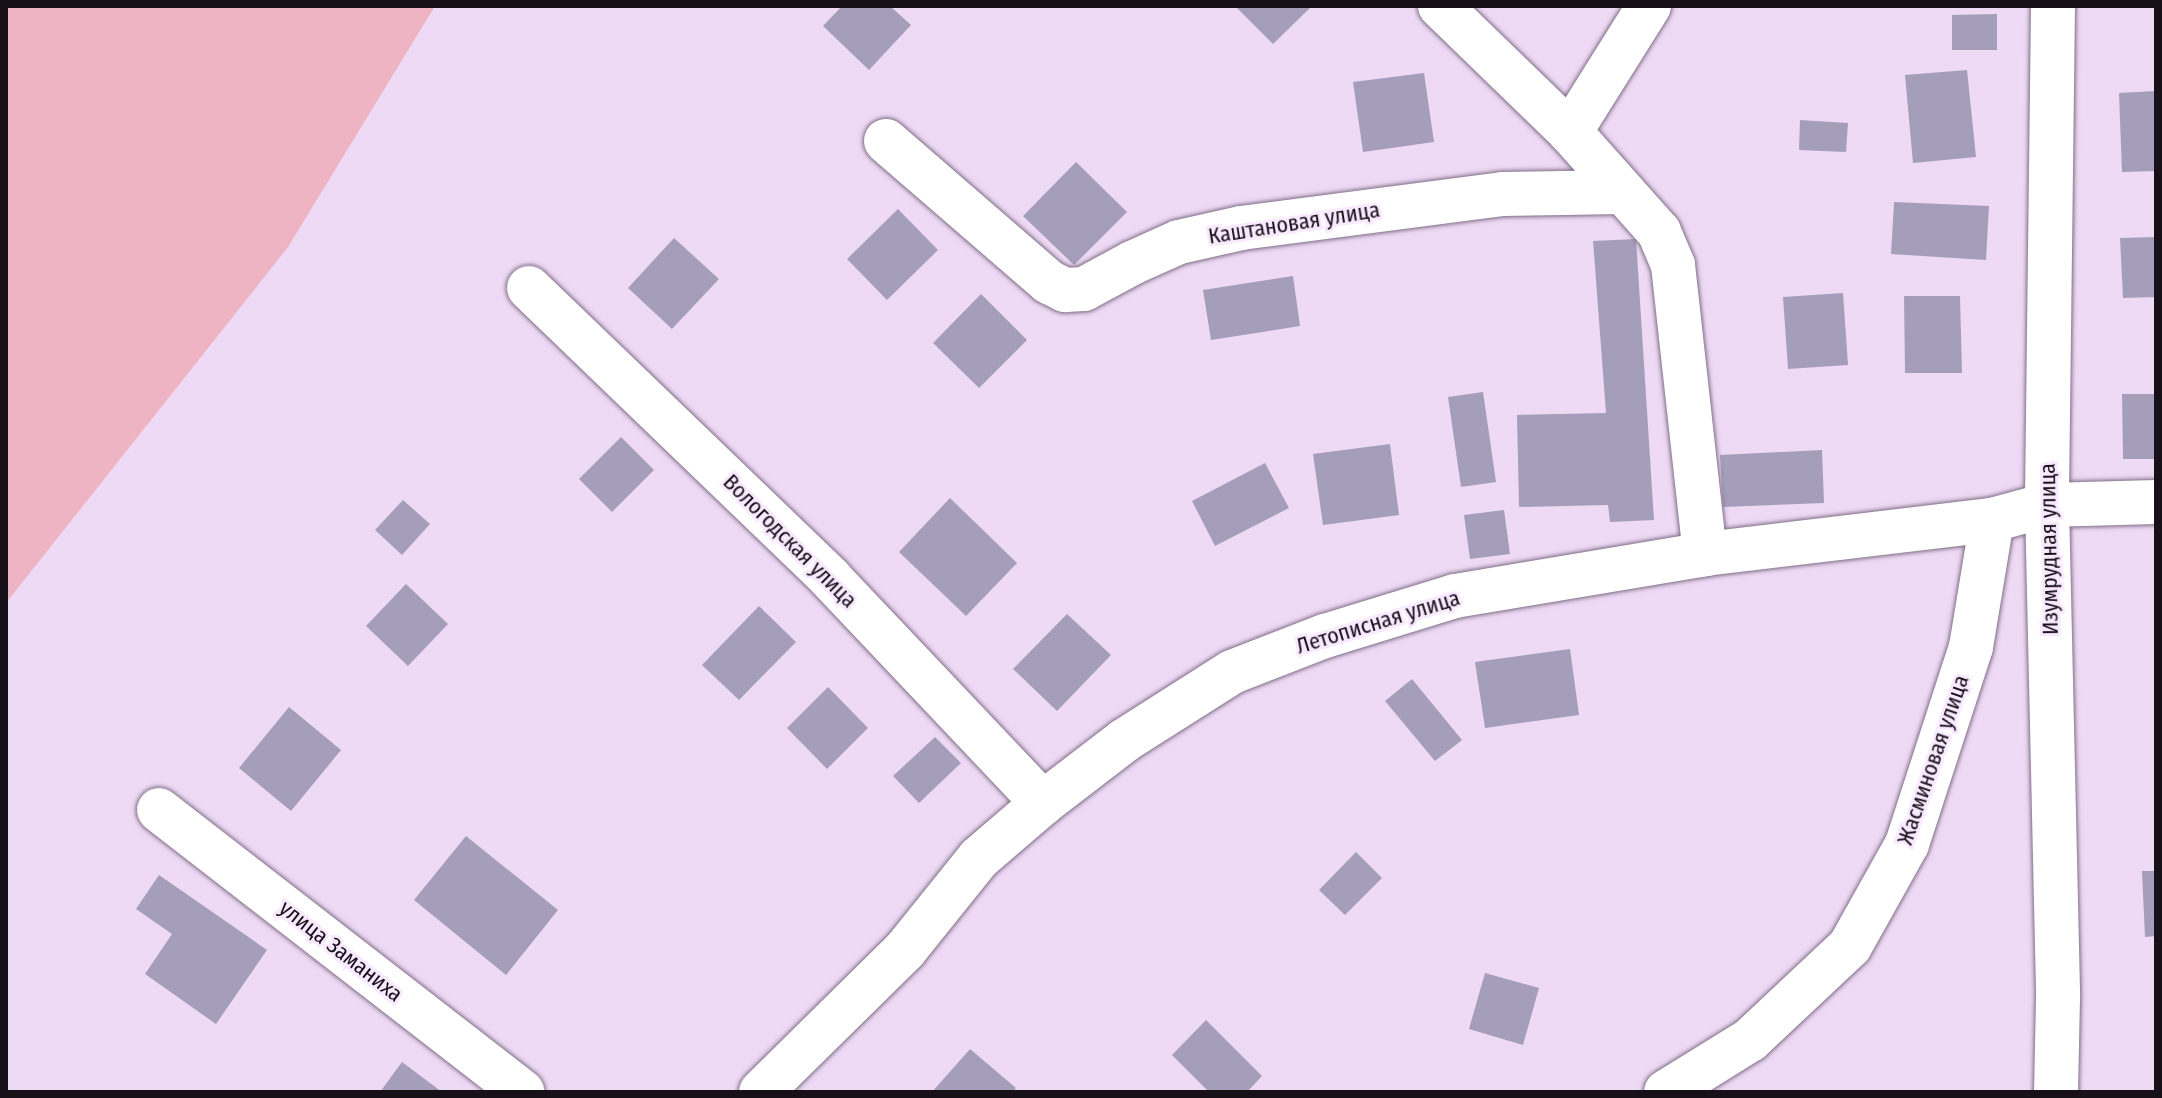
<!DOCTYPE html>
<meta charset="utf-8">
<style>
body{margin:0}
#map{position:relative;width:2162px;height:1098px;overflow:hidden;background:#eedaf5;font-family:"Fira Sans Condensed",sans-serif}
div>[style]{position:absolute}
.green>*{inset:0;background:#eeb4c3}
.building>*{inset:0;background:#a49ebb}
.roads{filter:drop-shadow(0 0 2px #806e86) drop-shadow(0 0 2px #806e86)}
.minor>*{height:44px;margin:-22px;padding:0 22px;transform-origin:22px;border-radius:22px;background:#fff}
span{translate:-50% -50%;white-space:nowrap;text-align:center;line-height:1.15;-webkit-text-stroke:6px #f9e9fe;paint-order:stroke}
.street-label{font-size:22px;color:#171019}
.frame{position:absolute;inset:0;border:8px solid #171019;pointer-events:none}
</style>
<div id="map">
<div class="green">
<div style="clip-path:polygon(6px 6px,435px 6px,288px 247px,6px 603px)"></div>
</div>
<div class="building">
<div style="clip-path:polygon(842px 6px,890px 6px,911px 25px,869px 70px,823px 26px)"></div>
<div style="clip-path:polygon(1235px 6px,1312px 6px,1273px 44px)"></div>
<div style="clip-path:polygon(1997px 14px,1997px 50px,1952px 50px,1952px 15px)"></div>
<div style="clip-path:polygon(1967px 70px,1976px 157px,1913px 163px,1905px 75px)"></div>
<div style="clip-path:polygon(1424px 73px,1434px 142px,1363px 152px,1353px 82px)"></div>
<div style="clip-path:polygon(2156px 91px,2156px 171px,2122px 172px,2119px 93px)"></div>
<div style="clip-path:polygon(1800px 120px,1848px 123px,1846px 152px,1799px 150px)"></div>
<div style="clip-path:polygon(1076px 162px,1127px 212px,1074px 265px,1023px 216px)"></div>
<div style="clip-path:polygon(1894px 202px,1989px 206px,1986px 260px,1891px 254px)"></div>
<div style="clip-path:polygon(898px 209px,938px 250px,887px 300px,847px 259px)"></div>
<div style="clip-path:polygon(2156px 237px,2156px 297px,2123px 298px,2120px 238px)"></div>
<div style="clip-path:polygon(674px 238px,719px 279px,672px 329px,628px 288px)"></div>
<div style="clip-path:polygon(1636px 239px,1654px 520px,1610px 522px,1608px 505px,1519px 507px,1517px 415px,1606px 413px,1593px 241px)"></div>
<div style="clip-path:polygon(1293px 276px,1300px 326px,1211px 340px,1203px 290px)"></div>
<div style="clip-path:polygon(1843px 293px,1848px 365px,1788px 369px,1783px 297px)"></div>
<div style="clip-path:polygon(981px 294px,1027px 340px,979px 388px,933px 343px)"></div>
<div style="clip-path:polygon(1904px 296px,1960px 296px,1962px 373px,1905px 373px)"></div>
<div style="clip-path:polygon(1483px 392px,1496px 482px,1461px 487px,1448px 397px)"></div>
<div style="clip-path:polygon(2122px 394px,2156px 394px,2156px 459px,2123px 459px)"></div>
<div style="clip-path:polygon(621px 437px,654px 470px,612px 512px,579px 479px)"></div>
<div style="clip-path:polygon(1390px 444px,1399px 515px,1323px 525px,1313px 454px)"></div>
<div style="clip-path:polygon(1822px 450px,1824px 503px,1723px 507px,1720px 455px)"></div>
<div style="clip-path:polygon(1265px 463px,1289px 508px,1215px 546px,1192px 501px)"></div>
<div style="clip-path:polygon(950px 498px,1017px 563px,966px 616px,899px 552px)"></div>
<div style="clip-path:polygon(403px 500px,430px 524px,402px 555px,375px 530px)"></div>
<div style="clip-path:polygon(1504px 510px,1510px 554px,1470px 559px,1464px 515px)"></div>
<div style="clip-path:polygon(406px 584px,448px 624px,408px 666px,366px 626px)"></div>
<div style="clip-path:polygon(759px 606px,796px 642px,739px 700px,702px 665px)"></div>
<div style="clip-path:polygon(1067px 614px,1111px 655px,1057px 711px,1013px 669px)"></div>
<div style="clip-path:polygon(1570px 649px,1579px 715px,1485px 728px,1475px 662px)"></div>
<div style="clip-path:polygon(1412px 679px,1462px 740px,1435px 761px,1385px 701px)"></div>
<div style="clip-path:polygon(828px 687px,868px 728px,827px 769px,787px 728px)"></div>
<div style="clip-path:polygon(289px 707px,341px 750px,291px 811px,239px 768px)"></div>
<div style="clip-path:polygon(935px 737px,961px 763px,919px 803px,893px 776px)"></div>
<div style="clip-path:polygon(466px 836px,558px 910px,506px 975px,414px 900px)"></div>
<div style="clip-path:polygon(1356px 852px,1382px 878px,1345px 915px,1319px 890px)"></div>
<div style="clip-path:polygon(2142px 871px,2156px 871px,2156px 936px,2145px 937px)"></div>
<div style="clip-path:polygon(159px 875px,267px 950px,216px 1024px,145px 974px,172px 934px,136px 909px)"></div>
<div style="clip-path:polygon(1485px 973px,1539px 988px,1523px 1045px,1469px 1029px)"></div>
<div style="clip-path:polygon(1206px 1020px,1262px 1076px,1247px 1092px,1209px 1092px,1172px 1055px)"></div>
<div style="clip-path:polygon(970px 1049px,1016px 1088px,1012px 1092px,932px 1092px)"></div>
<div style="clip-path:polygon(402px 1062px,442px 1092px,380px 1092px)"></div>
</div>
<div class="roads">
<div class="minor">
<div style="left:1440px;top:6px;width:181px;rotate:44.1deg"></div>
<div style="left:1649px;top:6px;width:149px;rotate:122.1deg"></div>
<div style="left:1570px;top:132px;width:134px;rotate:48.3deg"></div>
<div style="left:1659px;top:232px;width:36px;rotate:67deg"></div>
<div style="left:1673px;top:265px;width:291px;rotate:83.7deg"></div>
<div style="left:2053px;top:6px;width:499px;rotate:90.7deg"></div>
<div style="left:2047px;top:505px;width:493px;rotate:88.7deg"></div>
<div style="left:2058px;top:998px;width:94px;rotate:91.2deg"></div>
<div style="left:886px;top:141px;width:216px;rotate:40.9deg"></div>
<div style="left:1049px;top:282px;width:18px;rotate:27deg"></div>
<div style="left:1065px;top:290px;width:19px;rotate:-3deg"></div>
<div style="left:1084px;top:289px;width:55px;rotate:-28.4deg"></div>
<div style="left:1132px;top:263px;width:51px;rotate:-24.1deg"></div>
<div style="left:1179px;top:242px;width:64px;rotate:-12.7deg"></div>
<div style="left:1241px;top:228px;width:264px;rotate:-7.4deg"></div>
<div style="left:1503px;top:194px;width:120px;rotate:-1deg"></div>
<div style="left:529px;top:288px;width:418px;rotate:43.9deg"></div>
<div style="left:830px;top:578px;width:310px;rotate:46.6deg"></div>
<div style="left:159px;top:810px;width:460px;rotate:37.8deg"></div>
<div style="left:761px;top:1092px;width:202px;rotate:-44.6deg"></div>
<div style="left:905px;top:950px;width:118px;rotate:-51.2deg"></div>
<div style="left:979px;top:858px;width:84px;rotate:-40.7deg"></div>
<div style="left:1043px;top:803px;width:103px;rotate:-37.5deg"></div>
<div style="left:1125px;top:740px;width:127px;rotate:-32.4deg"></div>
<div style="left:1232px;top:672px;width:100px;rotate:-21.2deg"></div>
<div style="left:1325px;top:636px;width:136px;rotate:-17.1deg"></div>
<div style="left:1455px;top:596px;width:254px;rotate:-9.5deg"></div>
<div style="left:1705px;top:554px;width:289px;rotate:-6.8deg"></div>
<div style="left:1992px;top:520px;width:57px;rotate:-15.3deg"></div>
<div style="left:2047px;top:505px;width:109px;rotate:-1.6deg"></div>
<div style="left:1666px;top:1092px;width:99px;rotate:-31.8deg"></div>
<div style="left:1750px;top:1040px;width:137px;rotate:-43.2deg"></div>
<div style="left:1850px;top:946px;width:117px;rotate:-60.8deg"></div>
<div style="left:1907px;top:844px;width:207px;rotate:-72deg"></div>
<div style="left:1971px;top:647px;width:129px;rotate:-80.6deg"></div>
</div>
</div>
<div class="street-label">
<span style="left:1294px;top:223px;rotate:-9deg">Каштановая улица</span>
<span style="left:790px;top:541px;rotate:45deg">Вологодская улица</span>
<span style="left:2049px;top:549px;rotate:-91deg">Изумрудная улица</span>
<span style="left:1378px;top:622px;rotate:-17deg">Летописная улица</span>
<span style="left:1933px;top:760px;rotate:-71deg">Жасминовая улица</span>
<span style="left:341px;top:951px;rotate:38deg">улица Заманиха</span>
</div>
<div class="frame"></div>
</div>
